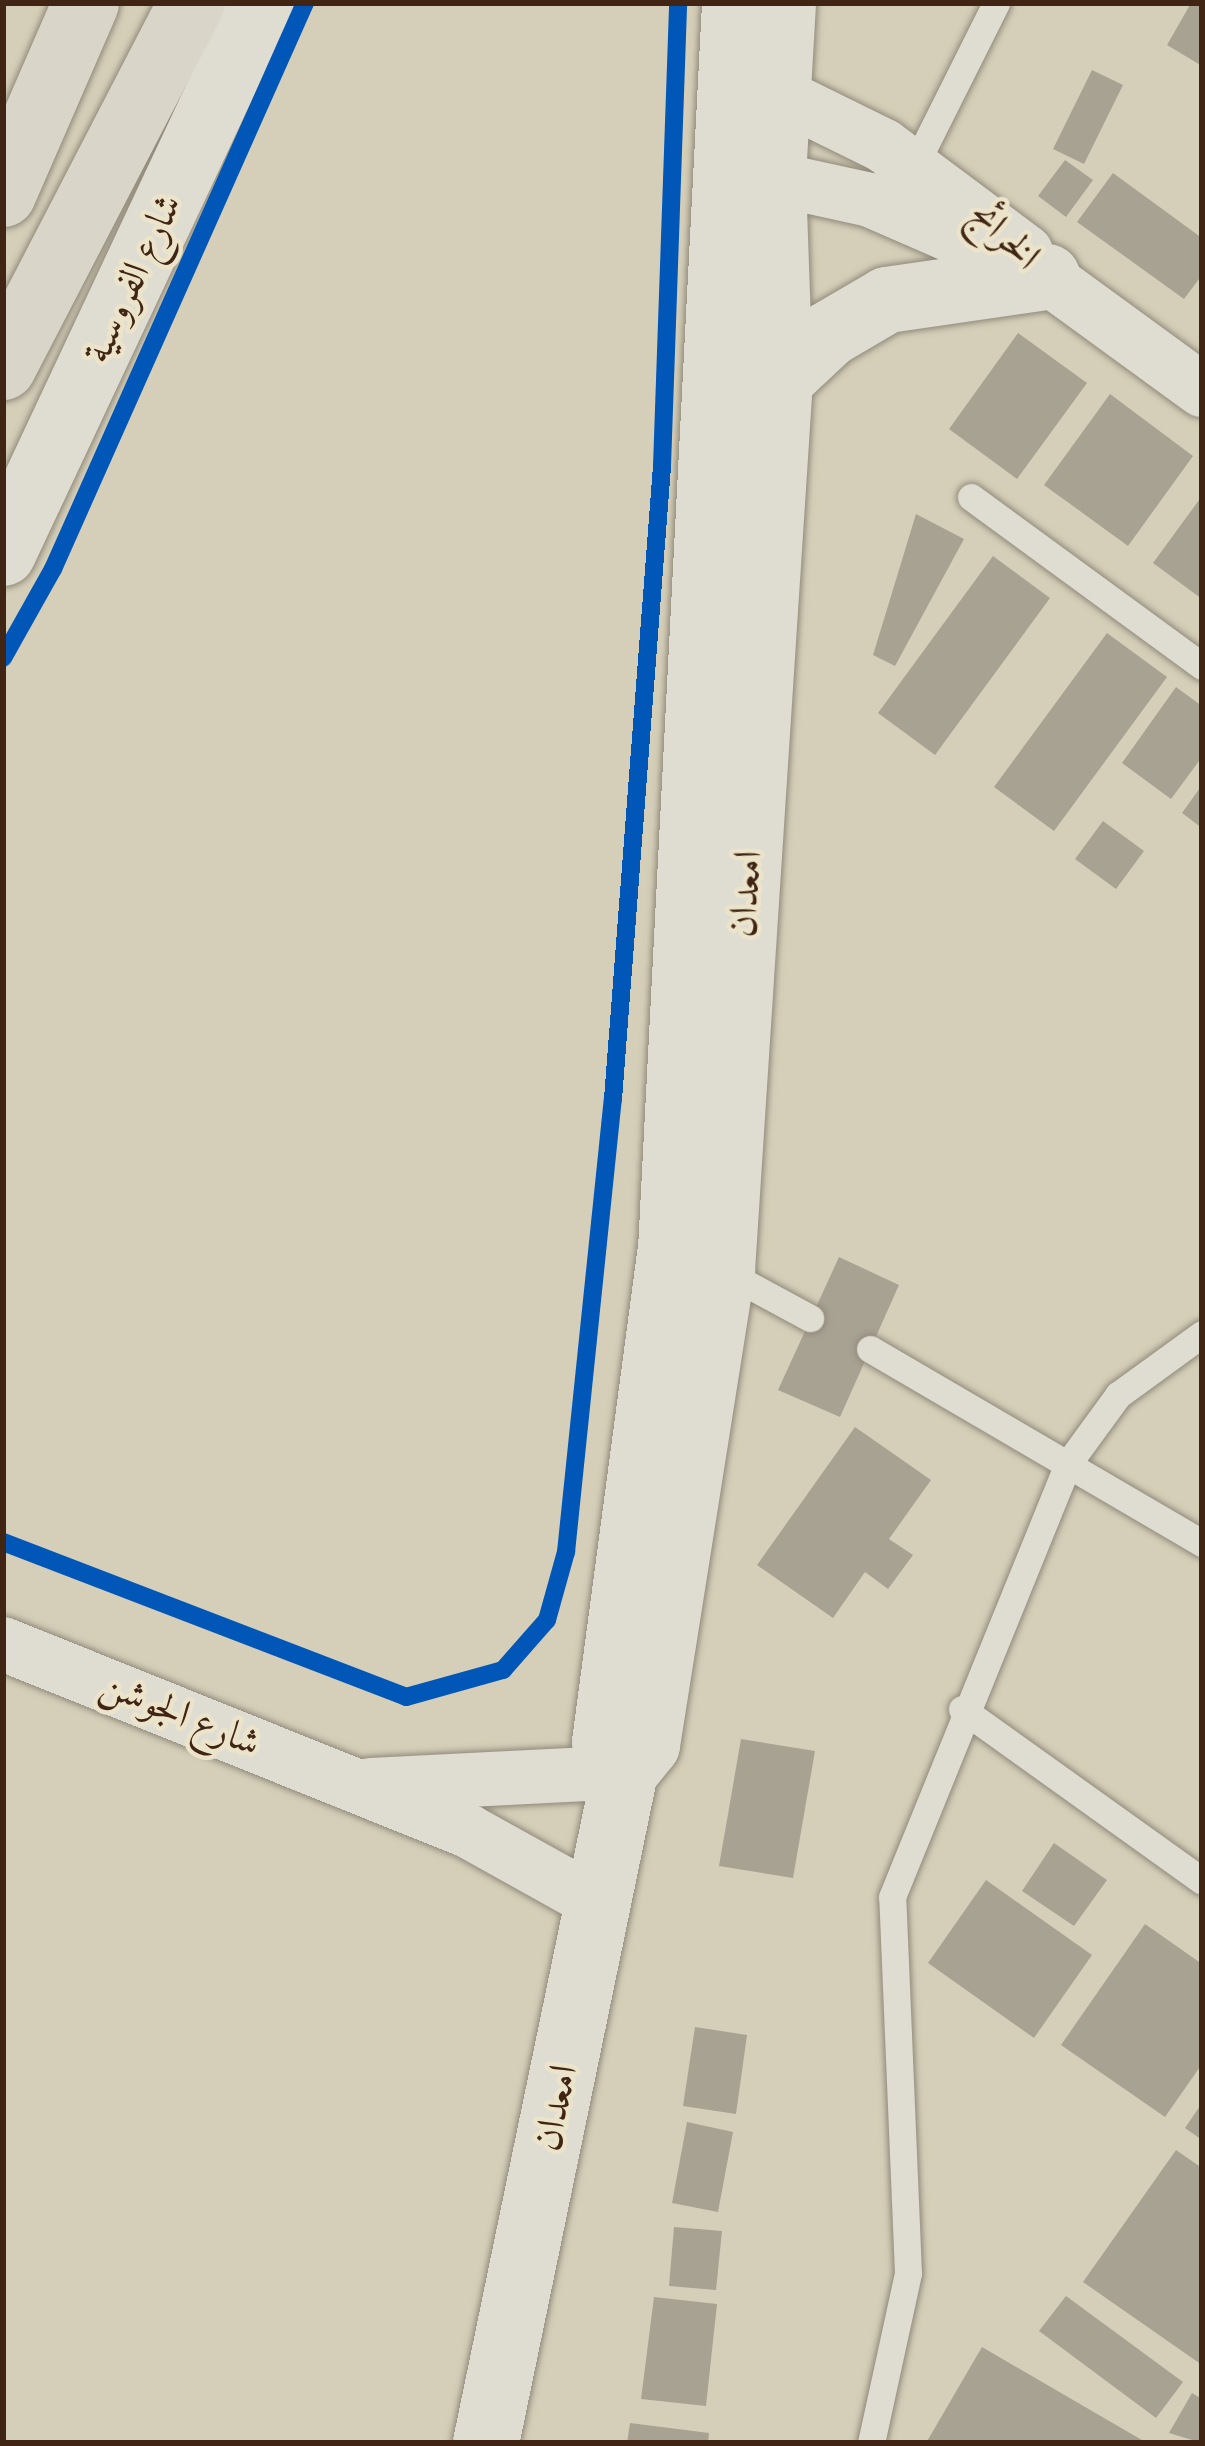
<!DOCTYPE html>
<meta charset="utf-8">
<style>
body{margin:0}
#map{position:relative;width:1205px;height:2446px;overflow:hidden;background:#d5cfb9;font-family:"Libre Bodoni",Amiri,serif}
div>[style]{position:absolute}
.building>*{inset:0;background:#a8a293}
.roads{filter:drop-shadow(0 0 3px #918a7b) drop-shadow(0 0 3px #918a7b)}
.lane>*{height:27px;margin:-13.5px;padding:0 13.5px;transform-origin:13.5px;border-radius:13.5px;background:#dfdcd1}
.street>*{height:54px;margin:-27px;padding:0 27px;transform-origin:27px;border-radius:27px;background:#dfdcd1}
.secondary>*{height:66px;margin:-33px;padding:0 33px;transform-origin:33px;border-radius:33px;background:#dfdcd1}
.highway>*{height:66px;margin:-33px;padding:0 33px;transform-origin:33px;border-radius:33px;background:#d9d6c9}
.cycleway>*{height:18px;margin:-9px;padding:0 9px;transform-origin:9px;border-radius:9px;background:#0057b8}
span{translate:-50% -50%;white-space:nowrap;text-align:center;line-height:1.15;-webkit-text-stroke:9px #ece4ca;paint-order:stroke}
.street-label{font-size:39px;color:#402514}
.frame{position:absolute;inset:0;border:6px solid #402514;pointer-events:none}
</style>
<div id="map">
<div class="building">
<div style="clip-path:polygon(1191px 3px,1202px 3px,1202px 66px,1167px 45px)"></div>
<div style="clip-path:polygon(1092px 70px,1123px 85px,1084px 164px,1053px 149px)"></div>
<div style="clip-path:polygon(1065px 160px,1093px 180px,1066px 217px,1038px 196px)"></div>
<div style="clip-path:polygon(1113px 173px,1202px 238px,1202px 275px,1184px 299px,1077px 222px)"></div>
<div style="clip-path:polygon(1018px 333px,1087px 383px,1017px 479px,949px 429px)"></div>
<div style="clip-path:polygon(1110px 394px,1193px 456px,1128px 546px,1044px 485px)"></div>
<div style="clip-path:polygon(1202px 496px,1202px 599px,1153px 563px)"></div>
<div style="clip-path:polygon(916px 514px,964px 539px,895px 666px,873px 655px)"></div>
<div style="clip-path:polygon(993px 556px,1050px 598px,935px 755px,878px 713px)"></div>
<div style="clip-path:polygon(1107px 633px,1167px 677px,1054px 831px,994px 787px)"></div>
<div style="clip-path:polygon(1176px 687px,1202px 706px,1202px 757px,1171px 799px,1122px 763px)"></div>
<div style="clip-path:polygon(1202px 785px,1202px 828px,1182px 813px)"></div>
<div style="clip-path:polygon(1103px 821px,1144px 851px,1116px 889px,1075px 859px)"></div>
<div style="clip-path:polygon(839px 1257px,899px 1285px,840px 1417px,778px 1390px)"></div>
<div style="clip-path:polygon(855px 1427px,931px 1480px,889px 1539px,913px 1555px,888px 1589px,865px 1572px,833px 1618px,757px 1565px)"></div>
<div style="clip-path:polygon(741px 1739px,815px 1751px,793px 1878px,719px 1866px)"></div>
<div style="clip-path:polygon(1054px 1843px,1107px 1880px,1074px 1926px,1022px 1891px)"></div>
<div style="clip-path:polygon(986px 1880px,1092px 1955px,1034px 2038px,928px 1963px)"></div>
<div style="clip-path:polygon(1145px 1924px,1202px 1964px,1202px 2064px,1165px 2117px,1061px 2045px)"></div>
<div style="clip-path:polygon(695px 2027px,747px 2035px,736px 2114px,683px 2106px)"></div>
<div style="clip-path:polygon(1202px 2103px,1202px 2140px,1185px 2128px)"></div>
<div style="clip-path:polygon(687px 2122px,733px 2132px,718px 2212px,672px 2203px)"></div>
<div style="clip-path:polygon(1176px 2150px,1202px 2168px,1202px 2365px,1083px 2282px)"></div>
<div style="clip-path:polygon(674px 2227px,722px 2231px,716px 2290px,669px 2286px)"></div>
<div style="clip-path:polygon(1066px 2296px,1183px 2382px,1156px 2418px,1039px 2331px)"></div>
<div style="clip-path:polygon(654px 2297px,717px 2304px,706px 2406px,641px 2399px)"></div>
<div style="clip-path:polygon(982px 2347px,1147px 2443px,926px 2443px)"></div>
<div style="clip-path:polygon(1192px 2393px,1202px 2399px,1202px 2443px,1169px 2433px)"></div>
<div style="clip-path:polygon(630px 2423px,709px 2433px,708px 2443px,627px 2443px)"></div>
</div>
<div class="roads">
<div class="lane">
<div style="left:915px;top:165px;width:181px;rotate:-63.4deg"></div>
<div style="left:971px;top:497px;width:286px;rotate:36.2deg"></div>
<div style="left:725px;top:1272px;width:97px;rotate:28.4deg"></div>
<div style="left:870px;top:1349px;width:385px;rotate:30.3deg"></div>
<div style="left:962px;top:1709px;width:295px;rotate:35.6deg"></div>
<div style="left:871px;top:2443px;width:174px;rotate:-77.7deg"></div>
<div style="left:908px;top:2273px;width:376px;rotate:-92.4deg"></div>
<div style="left:892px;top:1897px;width:466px;rotate:-67.9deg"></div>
<div style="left:1067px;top:1465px;width:87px;rotate:-53.9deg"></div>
<div style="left:1118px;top:1395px;width:104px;rotate:-36deg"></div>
</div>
<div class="street">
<div style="left:742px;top:76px;width:158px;rotate:26.2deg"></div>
<div style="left:884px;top:146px;width:177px;rotate:36.7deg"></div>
<div style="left:738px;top:171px;width:135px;rotate:12.4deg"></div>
<div style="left:870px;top:200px;width:193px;rotate:23.5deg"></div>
<div style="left:1047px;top:277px;width:192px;rotate:36.1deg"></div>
<div style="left:3px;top:1644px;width:501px;rotate:21.91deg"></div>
<div style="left:468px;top:1831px;width:150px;rotate:29.1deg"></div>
<div style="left:371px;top:1785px;width:254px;rotate:-2.9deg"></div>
</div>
<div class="secondary">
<div style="left:780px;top:380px;width:67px;rotate:-43.2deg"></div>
<div style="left:829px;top:334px;width:67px;rotate:-30.4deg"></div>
<div style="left:887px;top:300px;width:162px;rotate:-8.2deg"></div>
<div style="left:3px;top:553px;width:608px;rotate:-64.87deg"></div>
<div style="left:623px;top:1769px;width:32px;rotate:-124deg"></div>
<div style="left:605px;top:1742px;width:496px;rotate:-82.4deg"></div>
<div style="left:671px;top:1250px;width:1249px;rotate:-87.06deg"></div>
<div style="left:486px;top:2443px;width:685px;rotate:-78.3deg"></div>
<div style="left:625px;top:1772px;width:35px;rotate:-51deg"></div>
<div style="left:647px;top:1745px;width:481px;rotate:-81deg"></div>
<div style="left:722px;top:1270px;width:892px;rotate:-86.27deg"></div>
<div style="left:780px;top:380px;width:203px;rotate:-92deg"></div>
<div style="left:773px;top:177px;width:174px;rotate:-86.7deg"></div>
</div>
<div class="highway">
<div style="left:3px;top:194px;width:208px;rotate:-66.5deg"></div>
<div style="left:3px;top:367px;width:410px;rotate:-62.6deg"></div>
</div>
</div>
<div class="cycleway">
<div style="left:3px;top:658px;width:102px;rotate:-60.7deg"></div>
<div style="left:53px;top:569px;width:620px;rotate:-66deg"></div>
<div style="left:3px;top:1542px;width:432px;rotate:21deg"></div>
<div style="left:406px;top:1697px;width:101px;rotate:-15.6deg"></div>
<div style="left:503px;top:1670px;width:67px;rotate:-48.7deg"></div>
<div style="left:547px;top:1620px;width:71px;rotate:-74.4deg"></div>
<div style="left:566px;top:1552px;width:455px;rotate:-84.1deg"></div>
<div style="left:613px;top:1099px;width:635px;rotate:-85.57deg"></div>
<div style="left:662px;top:466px;width:463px;rotate:-88deg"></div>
</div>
<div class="street-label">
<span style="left:1004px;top:236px;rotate:44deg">الخرائج</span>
<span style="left:134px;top:279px;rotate:-65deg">شارع الفروسية</span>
<span style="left:747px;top:894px;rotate:-86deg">امعدان</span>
<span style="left:180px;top:1715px;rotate:22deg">شارع الجوشن</span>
<span style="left:557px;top:2108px;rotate:-78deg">امعدان</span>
</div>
<div class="frame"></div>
</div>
